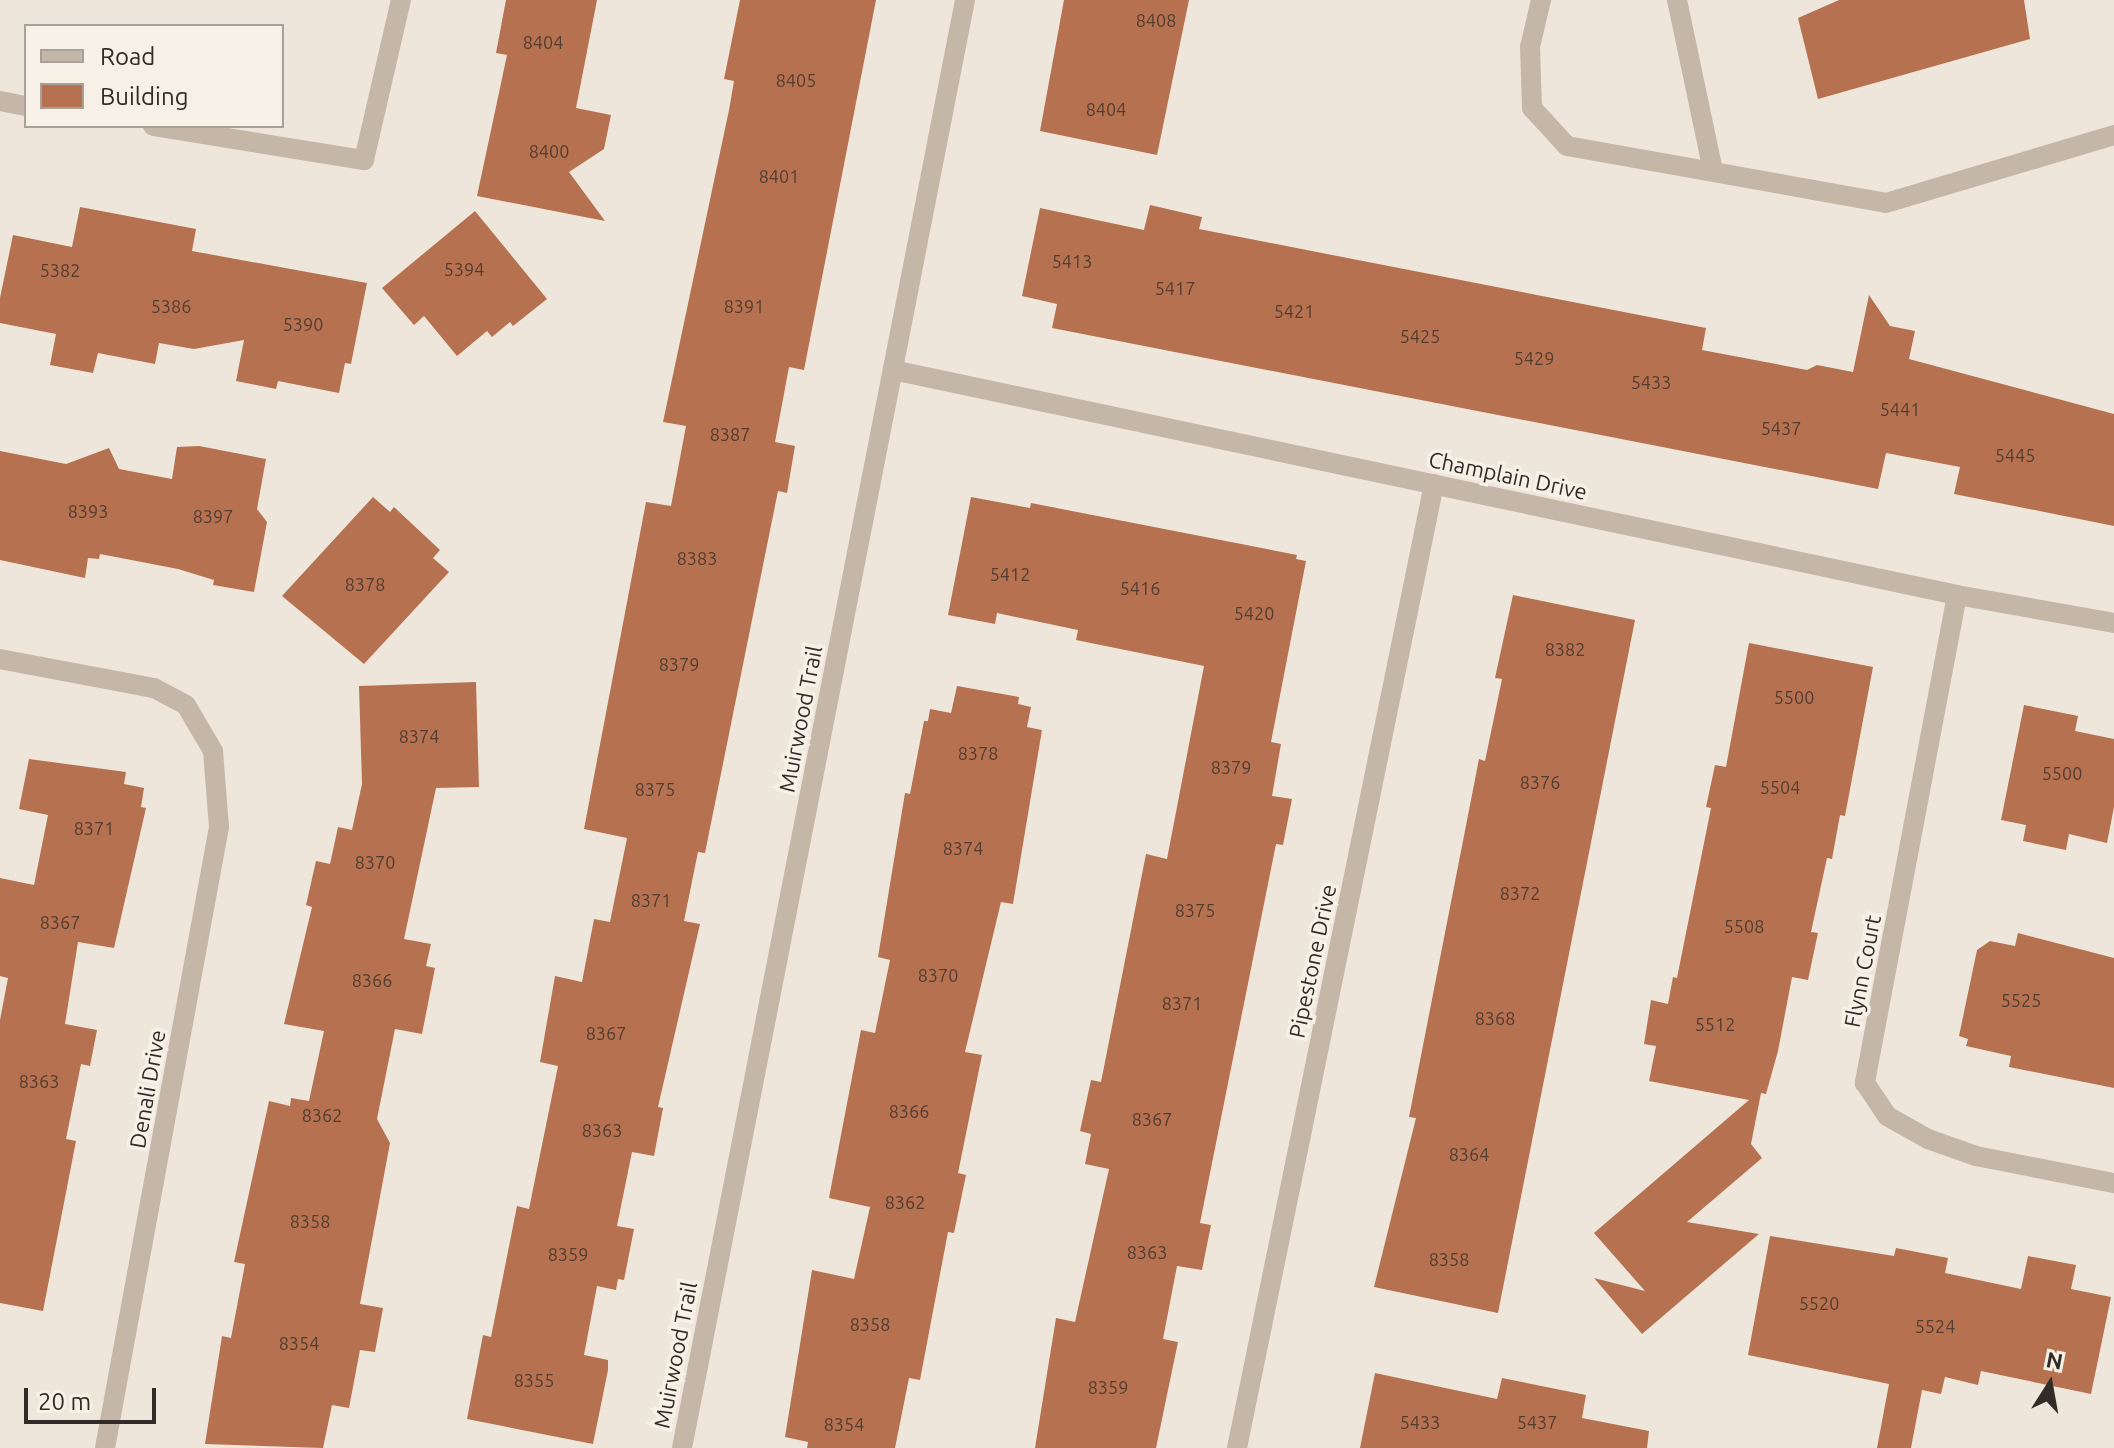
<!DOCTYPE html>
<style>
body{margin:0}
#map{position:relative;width:2114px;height:1448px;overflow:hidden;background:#eee6da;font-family:Ubuntu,sans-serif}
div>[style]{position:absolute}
.building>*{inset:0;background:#b67250}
.service>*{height:20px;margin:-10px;padding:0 10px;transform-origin:10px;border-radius:10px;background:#c4b7a8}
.minor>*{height:20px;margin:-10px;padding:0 10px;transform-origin:10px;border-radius:10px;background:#c4b7a8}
span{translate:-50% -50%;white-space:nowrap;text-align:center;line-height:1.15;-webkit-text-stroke:7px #f6f0e6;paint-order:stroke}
.number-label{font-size:18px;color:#533d31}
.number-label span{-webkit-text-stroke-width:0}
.street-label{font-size:22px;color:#322b27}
.legend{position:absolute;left:24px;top:24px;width:260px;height:104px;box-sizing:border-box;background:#f6f0e6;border:2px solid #a8a19a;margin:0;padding:10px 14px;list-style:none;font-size:24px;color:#322b27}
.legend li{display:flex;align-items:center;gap:16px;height:40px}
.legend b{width:40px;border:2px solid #a8a19a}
.north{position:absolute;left:2010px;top:1344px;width:80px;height:80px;-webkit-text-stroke:6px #f6f0e6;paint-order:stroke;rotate:11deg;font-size:22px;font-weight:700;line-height:32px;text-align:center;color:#322b27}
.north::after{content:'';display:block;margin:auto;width:28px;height:36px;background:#322b27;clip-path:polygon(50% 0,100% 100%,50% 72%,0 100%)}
.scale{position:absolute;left:24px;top:1388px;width:132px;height:36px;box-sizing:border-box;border:4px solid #322b27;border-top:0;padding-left:10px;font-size:24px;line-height:28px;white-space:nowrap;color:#322b27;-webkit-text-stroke:6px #f6f0e6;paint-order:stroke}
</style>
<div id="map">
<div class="building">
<div style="clip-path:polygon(506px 0,597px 0,576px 108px,611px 115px,604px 149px,569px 172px,605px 221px,477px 196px,507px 55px,496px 53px)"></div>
<div style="clip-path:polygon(740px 0,876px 0,804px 370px,789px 367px,775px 442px,795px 446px,787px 493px,778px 491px,705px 853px,698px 852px,684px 921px,700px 924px,658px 1107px,663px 1108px,654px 1156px,632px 1152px,617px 1226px,634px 1229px,624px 1280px,618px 1279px,616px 1290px,597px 1286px,584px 1355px,608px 1360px,608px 1370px,593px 1444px,467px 1419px,483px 1335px,491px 1337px,517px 1206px,529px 1209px,558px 1066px,540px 1062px,555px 976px,582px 982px,594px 919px,610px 922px,627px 838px,584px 829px,646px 502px,671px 506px,686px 426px,663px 422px,729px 110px,734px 81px,724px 79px)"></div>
<div style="clip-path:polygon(1064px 0,1189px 0,1157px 155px,1040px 131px)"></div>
<div style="clip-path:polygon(1839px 0,2024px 0,2030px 39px,1818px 99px,1798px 18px)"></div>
<div style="clip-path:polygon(1150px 205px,1202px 217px,1199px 229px,1706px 328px,1702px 350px,1807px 370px,1817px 365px,1853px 372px,1869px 295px,1890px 326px,1915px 331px,1909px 359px,2114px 414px,2114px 526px,1954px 494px,1960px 467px,1886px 453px,1878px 489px,1052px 328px,1057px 304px,1022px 296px,1040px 208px,1144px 230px)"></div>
<div style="clip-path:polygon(80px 207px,196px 229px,192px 251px,367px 283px,351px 364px,345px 363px,339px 393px,278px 381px,276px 389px,236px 381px,244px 340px,194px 349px,159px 343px,155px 364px,98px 353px,93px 373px,50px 365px,56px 334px,0 323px,0 298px,13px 235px,72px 247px)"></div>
<div style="clip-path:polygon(475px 211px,547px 299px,513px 326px,510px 322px,492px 337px,487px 331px,457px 356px,424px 316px,414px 325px,382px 288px)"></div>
<div style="clip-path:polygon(199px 446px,266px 459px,257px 509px,267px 522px,254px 592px,213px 585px,214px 580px,178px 569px,100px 554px,99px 559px,88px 558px,85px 578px,0 560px,0 451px,66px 464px,109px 448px,119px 469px,172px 479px,177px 447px)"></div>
<div style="clip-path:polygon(373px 497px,390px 512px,394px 507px,440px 550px,433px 558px,449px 572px,364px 664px,282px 596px)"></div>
<div style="clip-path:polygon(971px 497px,1030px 508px,1031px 503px,1297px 555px,1296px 559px,1306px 561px,1271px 742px,1281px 744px,1272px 796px,1292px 799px,1283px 845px,1276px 844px,1200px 1223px,1211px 1225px,1202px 1270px,1177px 1266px,1163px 1339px,1178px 1342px,1156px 1448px,1035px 1448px,1056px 1318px,1075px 1322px,1109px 1169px,1085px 1164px,1091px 1134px,1080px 1131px,1091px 1080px,1101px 1082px,1146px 854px,1167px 859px,1204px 666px,1076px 640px,1078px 630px,997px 613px,995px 624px,948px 615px)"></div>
<div style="clip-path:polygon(1513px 595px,1635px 620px,1498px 1313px,1374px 1287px,1416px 1118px,1409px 1117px,1479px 759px,1485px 761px,1502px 679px,1495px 678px)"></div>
<div style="clip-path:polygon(1749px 643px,1873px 667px,1845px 816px,1840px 815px,1832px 859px,1827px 858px,1811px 932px,1818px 933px,1808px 980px,1792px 977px,1778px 1051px,1766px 1094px,1761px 1093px,1751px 1144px,1762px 1158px,1687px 1222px,1759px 1234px,1642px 1334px,1594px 1278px,1645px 1291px,1594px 1233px,1749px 1100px,1649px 1081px,1656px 1046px,1644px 1044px,1651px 1000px,1668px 1004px,1673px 977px,1677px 978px,1711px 808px,1706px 807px,1715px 765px,1726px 767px)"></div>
<div style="clip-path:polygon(476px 682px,479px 787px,436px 788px,404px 939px,431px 944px,426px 966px,435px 968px,422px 1034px,395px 1029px,377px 1119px,390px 1143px,360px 1304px,383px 1308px,375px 1352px,360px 1350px,349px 1408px,332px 1405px,323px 1448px,205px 1444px,222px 1336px,231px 1338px,245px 1264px,234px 1262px,269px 1101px,290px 1106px,291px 1098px,309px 1101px,324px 1031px,284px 1024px,312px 907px,306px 905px,316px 861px,330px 864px,338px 827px,352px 830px,362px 784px,359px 686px)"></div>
<div style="clip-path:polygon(957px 686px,1019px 697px,1018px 704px,1031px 707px,1027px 727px,1042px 730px,1013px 904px,1001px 902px,965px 1052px,982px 1055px,958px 1173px,966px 1175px,954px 1233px,948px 1232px,920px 1380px,909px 1378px,895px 1448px,807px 1448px,808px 1442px,785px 1437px,812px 1270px,854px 1279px,870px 1207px,829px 1198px,861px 1030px,875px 1033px,890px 960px,878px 957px,905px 793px,910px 794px,924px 721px,928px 721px,930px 709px,951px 713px)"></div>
<div style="clip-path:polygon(2024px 705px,2078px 716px,2075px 731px,2114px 739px,2114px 807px,2107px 843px,2069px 834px,2066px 850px,2023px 841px,2026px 825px,2001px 820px)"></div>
<div style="clip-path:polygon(29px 759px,126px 772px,124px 784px,144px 788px,141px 807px,146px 808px,114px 948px,78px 942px,65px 1024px,97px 1030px,90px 1066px,81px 1064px,66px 1139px,76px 1141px,43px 1311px,0 1303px,0 1020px,8px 978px,0 976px,0 878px,34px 885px,48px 815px,19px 809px)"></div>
<div style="clip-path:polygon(2018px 933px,2114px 958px,2114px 1088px,2009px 1067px,2011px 1056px,1966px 1046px,1968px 1039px,1959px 1036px,1977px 950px,1990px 941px,2015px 946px)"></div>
<div style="clip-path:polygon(1770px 1236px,1894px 1256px,1896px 1248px,1948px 1258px,1945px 1273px,2021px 1289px,2028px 1256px,2076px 1265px,2071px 1289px,2111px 1297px,2091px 1394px,1981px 1371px,1978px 1385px,1945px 1377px,1941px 1394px,1922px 1390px,1911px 1448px,1877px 1448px,1889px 1384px,1748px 1355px)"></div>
<div style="clip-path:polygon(1375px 1373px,1497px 1399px,1502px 1378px,1586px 1395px,1582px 1418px,1649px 1431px,1647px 1448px,1360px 1448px)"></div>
</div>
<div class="service">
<div style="left:1541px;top:0;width:48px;rotate:103.2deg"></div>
<div style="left:1530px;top:47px;width:61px;rotate:88.1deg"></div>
<div style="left:1532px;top:108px;width:52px;rotate:47.4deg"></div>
<div style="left:1567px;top:146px;width:324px;rotate:10.1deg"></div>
<div style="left:1886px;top:203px;width:238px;rotate:-16.6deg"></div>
<div style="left:1677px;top:0;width:175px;rotate:78.1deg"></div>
</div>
<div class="minor">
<div style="left:0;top:101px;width:26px;rotate:11deg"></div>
<div style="left:153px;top:126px;width:214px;rotate:9.2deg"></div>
<div style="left:364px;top:160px;width:164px;rotate:-77deg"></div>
<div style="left:893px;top:370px;width:1088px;rotate:11.94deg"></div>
<div style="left:1957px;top:595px;width:159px;rotate:10.1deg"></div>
<div style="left:1957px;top:595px;width:497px;rotate:100.7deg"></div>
<div style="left:1865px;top:1083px;width:40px;rotate:56deg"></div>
<div style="left:1887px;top:1116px;width:47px;rotate:29.3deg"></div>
<div style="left:1928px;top:1139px;width:51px;rotate:19.5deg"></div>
<div style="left:1976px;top:1156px;width:141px;rotate:11.1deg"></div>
<div style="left:0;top:659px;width:157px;rotate:10.7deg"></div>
<div style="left:154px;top:688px;width:36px;rotate:28deg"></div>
<div style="left:186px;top:705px;width:53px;rotate:59.6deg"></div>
<div style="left:213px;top:751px;width:76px;rotate:85.5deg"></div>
<div style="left:219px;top:827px;width:631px;rotate:100.4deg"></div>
<div style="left:682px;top:1448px;width:1475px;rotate:-78.94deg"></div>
<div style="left:1237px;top:1448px;width:984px;rotate:-78.45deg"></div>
</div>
<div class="number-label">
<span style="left:1156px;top:20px">8408</span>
<span style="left:543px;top:42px">8404</span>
<span style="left:796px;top:80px">8405</span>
<span style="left:1106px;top:109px">8404</span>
<span style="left:549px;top:151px">8400</span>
<span style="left:779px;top:176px">8401</span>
<span style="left:1072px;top:261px">5413</span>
<span style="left:464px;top:269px">5394</span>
<span style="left:60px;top:270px">5382</span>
<span style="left:1175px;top:288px">5417</span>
<span style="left:171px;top:306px">5386</span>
<span style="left:744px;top:306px">8391</span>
<span style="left:1294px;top:311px">5421</span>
<span style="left:303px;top:324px">5390</span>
<span style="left:1420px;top:336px">5425</span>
<span style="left:1534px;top:358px">5429</span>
<span style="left:1651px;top:382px">5433</span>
<span style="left:1900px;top:409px">5441</span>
<span style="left:1781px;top:428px">5437</span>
<span style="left:730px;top:434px">8387</span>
<span style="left:2015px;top:455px">5445</span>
<span style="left:88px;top:511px">8393</span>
<span style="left:213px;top:516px">8397</span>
<span style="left:697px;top:558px">8383</span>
<span style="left:1010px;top:574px">5412</span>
<span style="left:365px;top:584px">8378</span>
<span style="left:1140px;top:588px">5416</span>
<span style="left:1254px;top:613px">5420</span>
<span style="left:1565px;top:649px">8382</span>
<span style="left:679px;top:664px">8379</span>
<span style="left:1794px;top:697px">5500</span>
<span style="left:419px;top:736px">8374</span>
<span style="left:978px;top:753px">8378</span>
<span style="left:1231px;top:767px">8379</span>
<span style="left:2062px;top:773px">5500</span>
<span style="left:1540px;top:782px">8376</span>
<span style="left:1780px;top:787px">5504</span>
<span style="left:655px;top:789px">8375</span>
<span style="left:94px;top:828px">8371</span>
<span style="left:963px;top:848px">8374</span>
<span style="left:375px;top:862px">8370</span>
<span style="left:1520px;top:893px">8372</span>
<span style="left:651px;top:900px">8371</span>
<span style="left:1195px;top:910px">8375</span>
<span style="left:60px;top:922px">8367</span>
<span style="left:1744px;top:926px">5508</span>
<span style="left:938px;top:975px">8370</span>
<span style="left:372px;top:980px">8366</span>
<span style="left:2021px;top:1000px">5525</span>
<span style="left:1182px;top:1003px">8371</span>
<span style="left:1495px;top:1018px">8368</span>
<span style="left:1715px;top:1024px">5512</span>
<span style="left:606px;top:1033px">8367</span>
<span style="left:39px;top:1081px">8363</span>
<span style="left:909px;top:1111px">8366</span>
<span style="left:322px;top:1115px">8362</span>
<span style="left:1152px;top:1119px">8367</span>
<span style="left:602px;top:1130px">8363</span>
<span style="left:1469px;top:1154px">8364</span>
<span style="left:905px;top:1202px">8362</span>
<span style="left:310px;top:1221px">8358</span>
<span style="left:1147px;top:1252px">8363</span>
<span style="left:568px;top:1254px">8359</span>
<span style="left:1449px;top:1259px">8358</span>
<span style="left:1819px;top:1303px">5520</span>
<span style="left:870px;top:1324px">8358</span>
<span style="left:1935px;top:1326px">5524</span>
<span style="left:299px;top:1343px">8354</span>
<span style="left:534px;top:1380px">8355</span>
<span style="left:1108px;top:1387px">8359</span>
<span style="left:1420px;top:1422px">5433</span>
<span style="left:1537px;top:1422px">5437</span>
<span style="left:844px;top:1424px">8354</span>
</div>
<div class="street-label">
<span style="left:1508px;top:475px;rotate:12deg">Champlain Drive</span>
<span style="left:800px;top:719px;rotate:-79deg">Muirwood Trail</span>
<span style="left:1312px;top:961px;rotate:-78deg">Pipestone Drive</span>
<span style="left:1862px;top:971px;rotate:-79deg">Flynn Court</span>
<span style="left:147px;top:1089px;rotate:-80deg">Denali Drive</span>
<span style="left:675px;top:1355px;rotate:-79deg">Muirwood Trail</span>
</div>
<ul class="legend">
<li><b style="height:10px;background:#c4b7a8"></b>Road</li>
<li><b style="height:22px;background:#b67250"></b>Building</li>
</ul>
<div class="north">N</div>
<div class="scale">20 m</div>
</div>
